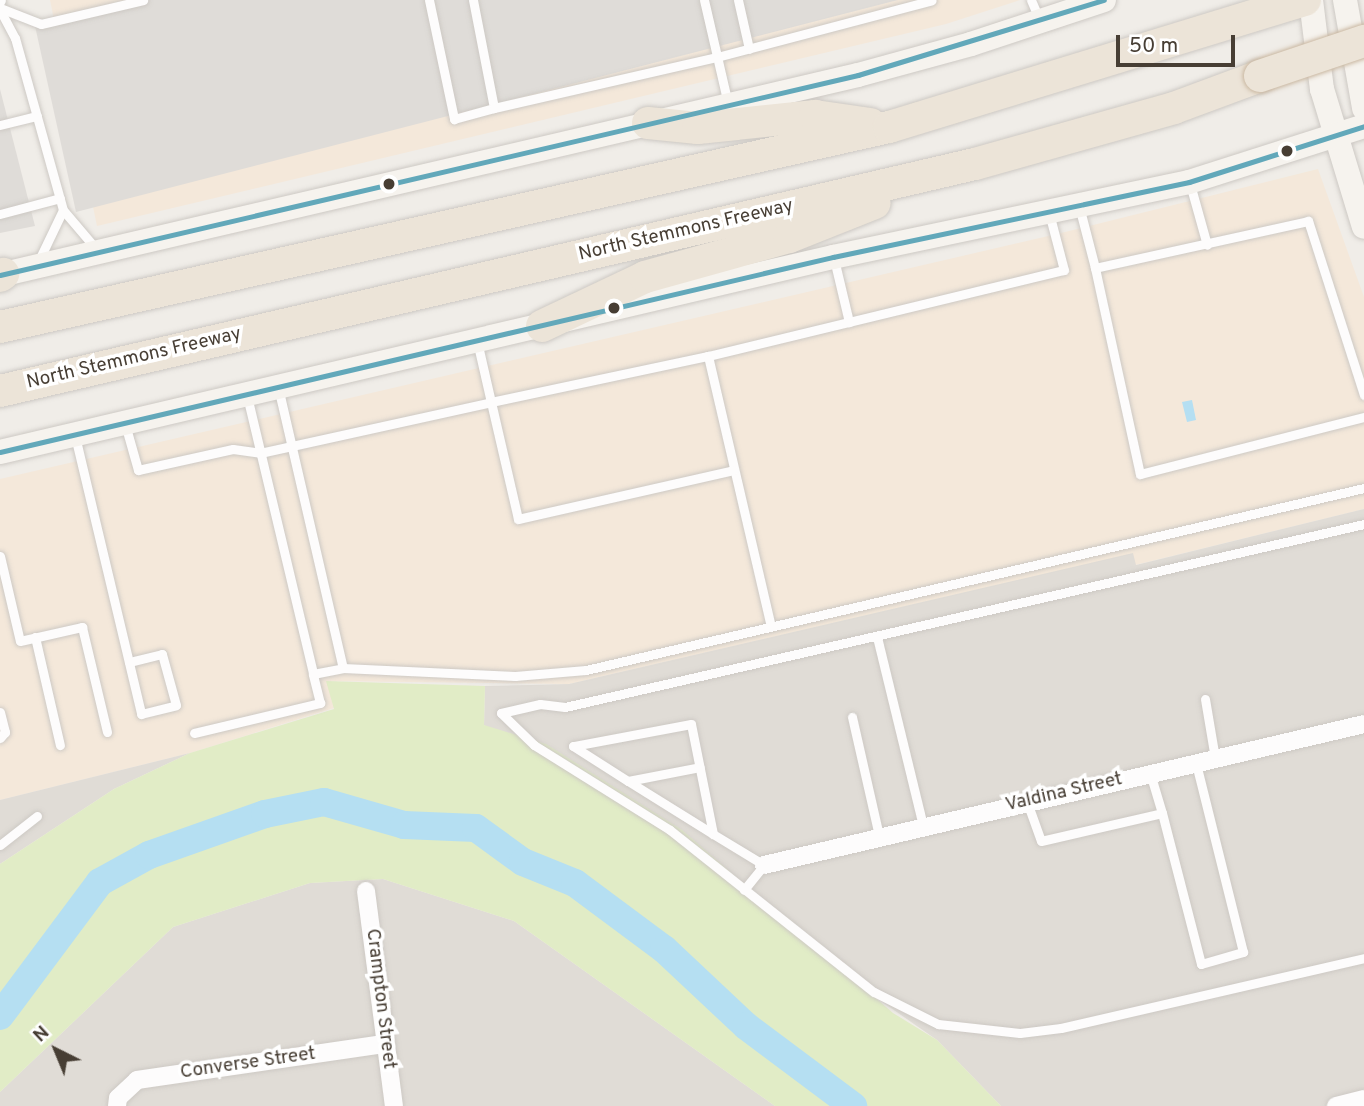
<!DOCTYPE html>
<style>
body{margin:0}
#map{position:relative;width:1364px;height:1106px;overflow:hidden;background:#f0ede8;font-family:Overpass,sans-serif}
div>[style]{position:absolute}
.commercial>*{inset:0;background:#f4e8da}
.industrial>*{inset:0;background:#e0dcd6}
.green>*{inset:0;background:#e1ecc6}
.parking>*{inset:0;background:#dfdcd8}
.water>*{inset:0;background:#b5dff2}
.river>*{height:28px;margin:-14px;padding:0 14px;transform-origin:14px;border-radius:14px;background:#b5dff2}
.roads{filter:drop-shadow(0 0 2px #cdc9c4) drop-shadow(0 0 2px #cdc9c4)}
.lane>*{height:9px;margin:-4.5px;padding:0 4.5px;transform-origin:4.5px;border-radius:4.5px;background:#fdfcfc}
.street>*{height:18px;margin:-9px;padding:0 9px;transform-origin:9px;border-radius:9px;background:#fdfcfc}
.secondary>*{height:24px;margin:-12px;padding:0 12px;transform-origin:12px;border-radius:12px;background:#f6f3ee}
.highway>*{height:32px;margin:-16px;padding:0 16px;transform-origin:16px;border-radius:16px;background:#ece4d8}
.bridges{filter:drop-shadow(0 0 2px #cab8a2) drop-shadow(0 0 2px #cab8a2)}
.highway-bridge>*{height:32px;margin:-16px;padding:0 16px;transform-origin:16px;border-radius:16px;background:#ece4d8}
.bus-1>*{height:5px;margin:-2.5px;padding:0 2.5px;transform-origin:2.5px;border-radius:2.5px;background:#62a8ba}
.dots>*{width:19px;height:19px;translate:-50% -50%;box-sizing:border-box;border:4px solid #fff;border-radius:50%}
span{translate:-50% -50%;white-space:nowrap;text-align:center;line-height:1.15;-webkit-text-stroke:7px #fff;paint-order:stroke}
.street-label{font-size:19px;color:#473e34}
.north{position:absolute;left:21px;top:1015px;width:70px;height:70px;-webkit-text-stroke:5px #fff;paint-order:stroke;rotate:317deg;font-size:19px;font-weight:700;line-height:28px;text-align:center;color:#473e34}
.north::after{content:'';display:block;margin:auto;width:24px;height:32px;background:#473e34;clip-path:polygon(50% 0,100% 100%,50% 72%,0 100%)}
.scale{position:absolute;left:1116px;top:35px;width:119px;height:32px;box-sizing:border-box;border:4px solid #473e34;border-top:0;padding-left:9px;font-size:21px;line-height:24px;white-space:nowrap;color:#473e34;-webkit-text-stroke:5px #fff;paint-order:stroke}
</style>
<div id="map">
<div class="commercial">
<div style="clip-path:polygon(50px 0,1020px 0,946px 24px,97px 226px)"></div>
<div style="clip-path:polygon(1318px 169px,1364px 297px,1364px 509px,1135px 565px,1132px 554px,569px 684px,327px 681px,334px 708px,190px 753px,0 800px,0 479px,1057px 234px)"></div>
</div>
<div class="industrial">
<div style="clip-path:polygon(1364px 509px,1364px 1106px,1001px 1106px,937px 1040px,484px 725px,485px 686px,569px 684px,1133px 553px,1136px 565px)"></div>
<div style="clip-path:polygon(190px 753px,114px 789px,0 864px,0 800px)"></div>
<div style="clip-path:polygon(383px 879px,514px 921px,775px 1106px,0 1106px,0 1092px,173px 927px,310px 883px)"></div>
</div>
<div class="green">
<div style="clip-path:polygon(326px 681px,485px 686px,484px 725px,546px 744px,682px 830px,893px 1013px,937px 1040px,1001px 1106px,775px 1106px,514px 921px,383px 879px,310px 883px,173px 927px,0 1092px,0 864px,114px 789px,190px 753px,334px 709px)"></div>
</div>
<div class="parking">
<div style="clip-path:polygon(144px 0,898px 0,76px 212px,35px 26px)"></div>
<div style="clip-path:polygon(0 89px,35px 226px,0 233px)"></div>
</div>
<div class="water">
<div style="clip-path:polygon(1192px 400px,1196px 420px,1187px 422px,1182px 402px)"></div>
</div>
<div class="river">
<div style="left:0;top:1016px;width:167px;rotate:-53.3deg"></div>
<div style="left:100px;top:882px;width:56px;rotate:-28.9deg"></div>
<div style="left:149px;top:855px;width:123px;rotate:-19.5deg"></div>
<div style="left:265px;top:814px;width:60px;rotate:-11.5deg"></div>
<div style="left:324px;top:802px;width:83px;rotate:16deg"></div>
<div style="left:404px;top:825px;width:72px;rotate:2.4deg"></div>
<div style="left:476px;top:828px;width:58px;rotate:35.9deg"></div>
<div style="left:523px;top:862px;width:56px;rotate:22deg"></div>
<div style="left:575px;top:883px;width:111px;rotate:36.6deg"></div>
<div style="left:664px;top:949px;width:112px;rotate:43.2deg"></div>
<div style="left:746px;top:1026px;width:134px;rotate:36.8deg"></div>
</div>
<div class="roads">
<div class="lane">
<div style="left:429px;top:0;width:122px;rotate:78.1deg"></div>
<div style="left:454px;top:119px;width:41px;rotate:-15.4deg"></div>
<div style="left:473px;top:0;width:110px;rotate:79deg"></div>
<div style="left:494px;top:108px;width:229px;rotate:-12.9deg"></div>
<div style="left:717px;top:57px;width:222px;rotate:-14.8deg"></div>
<div style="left:704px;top:0;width:107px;rotate:77deg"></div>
<div style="left:738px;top:0;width:50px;rotate:77.3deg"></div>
<div style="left:1031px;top:0;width:23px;rotate:67deg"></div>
<div style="left:0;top:2px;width:2px;rotate:-63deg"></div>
<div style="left:0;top:8px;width:44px;rotate:21.3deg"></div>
<div style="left:41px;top:24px;width:105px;rotate:-13.2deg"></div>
<div style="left:0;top:10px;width:32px;rotate:62deg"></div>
<div style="left:15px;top:38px;width:179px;rotate:74.4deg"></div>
<div style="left:0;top:125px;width:38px;rotate:-14deg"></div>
<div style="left:1190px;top:184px;width:63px;rotate:74.4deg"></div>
<div style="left:1079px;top:206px;width:64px;rotate:75.5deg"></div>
<div style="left:0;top:214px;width:62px;rotate:-14.9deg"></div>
<div style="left:834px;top:259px;width:65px;rotate:76.6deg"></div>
<div style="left:39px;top:260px;width:55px;rotate:-64.4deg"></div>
<div style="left:63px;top:210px;width:52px;rotate:49.6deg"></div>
<div style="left:477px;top:341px;width:63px;rotate:77.1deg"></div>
<div style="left:491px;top:402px;width:222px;rotate:-12deg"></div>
<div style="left:708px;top:356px;width:366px;rotate:-13.6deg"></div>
<div style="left:1064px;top:270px;width:59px;rotate:-104.7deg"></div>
<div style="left:708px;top:356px;width:277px;rotate:76.9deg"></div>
<div style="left:278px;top:387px;width:288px;rotate:77deg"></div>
<div style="left:1364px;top:395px;width:183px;rotate:-107.8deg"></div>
<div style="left:1308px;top:221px;width:218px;rotate:167.6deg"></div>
<div style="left:1095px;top:268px;width:211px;rotate:77.7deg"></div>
<div style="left:1140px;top:474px;width:231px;rotate:-14.3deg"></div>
<div style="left:247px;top:396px;width:286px;rotate:76.6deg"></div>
<div style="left:125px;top:424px;width:48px;rotate:74.2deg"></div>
<div style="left:138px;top:470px;width:97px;rotate:-12.5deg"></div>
<div style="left:233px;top:449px;width:27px;rotate:8deg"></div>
<div style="left:260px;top:453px;width:237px;rotate:-12.4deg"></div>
<div style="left:491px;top:402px;width:120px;rotate:77deg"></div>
<div style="left:518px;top:519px;width:221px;rotate:-12.8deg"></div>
<div style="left:75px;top:436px;width:286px;rotate:76.6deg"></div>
<div style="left:141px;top:714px;width:36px;rotate:-14deg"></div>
<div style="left:176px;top:705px;width:53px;rotate:-105.4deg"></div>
<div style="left:162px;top:654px;width:34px;rotate:166deg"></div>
<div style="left:0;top:556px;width:87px;rotate:76.8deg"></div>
<div style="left:20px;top:641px;width:64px;rotate:-12.7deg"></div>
<div style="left:82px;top:627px;width:108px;rotate:76.6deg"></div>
<div style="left:35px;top:637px;width:111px;rotate:77deg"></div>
<div style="left:877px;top:637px;width:195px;rotate:76.3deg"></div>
<div style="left:1205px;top:699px;width:60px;rotate:80.4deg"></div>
<div style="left:0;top:712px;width:21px;rotate:76deg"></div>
<div style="left:5px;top:732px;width:8px;rotate:130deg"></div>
<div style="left:501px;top:713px;width:46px;rotate:44.1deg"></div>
<div style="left:534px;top:745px;width:160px;rotate:32deg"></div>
<div style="left:670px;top:830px;width:260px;rotate:38.5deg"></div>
<div style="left:874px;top:992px;width:72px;rotate:26.6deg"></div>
<div style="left:938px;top:1024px;width:82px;rotate:6.3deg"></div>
<div style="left:1020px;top:1033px;width:41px;rotate:-7deg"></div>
<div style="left:1061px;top:1028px;width:311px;rotate:-13deg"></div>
<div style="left:501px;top:713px;width:40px;rotate:-13deg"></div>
<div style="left:540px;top:704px;width:25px;rotate:7deg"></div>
<div style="left:565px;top:707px;width:820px;rotate:-12.9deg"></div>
<div style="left:852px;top:717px;width:122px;rotate:77.2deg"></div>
<div style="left:194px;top:733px;width:130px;rotate:-13.4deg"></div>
<div style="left:320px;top:703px;width:30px;rotate:-104deg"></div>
<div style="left:313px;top:674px;width:31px;rotate:-11deg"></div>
<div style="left:343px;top:668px;width:172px;rotate:2.7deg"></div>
<div style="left:515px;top:676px;width:71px;rotate:-4.8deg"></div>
<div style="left:586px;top:670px;width:799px;rotate:-13.17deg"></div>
<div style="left:1150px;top:773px;width:42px;rotate:73.3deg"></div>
<div style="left:628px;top:781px;width:73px;rotate:-11deg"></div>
<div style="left:1027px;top:802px;width:41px;rotate:70.3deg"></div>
<div style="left:1041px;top:841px;width:124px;rotate:-13deg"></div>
<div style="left:1162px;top:813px;width:156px;rotate:75.5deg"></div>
<div style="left:1201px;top:964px;width:44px;rotate:-15.9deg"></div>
<div style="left:1243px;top:952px;width:195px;rotate:-104deg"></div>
<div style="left:713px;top:834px;width:112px;rotate:-101.3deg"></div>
<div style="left:691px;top:724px;width:120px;rotate:169.4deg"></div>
<div style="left:573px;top:746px;width:65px;rotate:32.5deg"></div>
<div style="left:628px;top:781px;width:100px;rotate:31.9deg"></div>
<div style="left:713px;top:834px;width:60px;rotate:31.3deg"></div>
<div style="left:764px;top:865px;width:32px;rotate:129deg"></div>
<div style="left:0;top:845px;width:47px;rotate:-38.1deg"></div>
</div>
<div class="street">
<div style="left:764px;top:865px;width:616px;rotate:-13.22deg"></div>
<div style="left:366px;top:891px;width:217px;rotate:82.6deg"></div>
<div style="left:117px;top:1106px;width:8px;rotate:-83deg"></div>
<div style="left:118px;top:1098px;width:26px;rotate:-43deg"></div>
<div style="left:137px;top:1080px;width:251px;rotate:-8.3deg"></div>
<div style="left:1336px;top:1106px;width:29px;rotate:-14deg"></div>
</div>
<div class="secondary">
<div style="left:1311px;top:0;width:90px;rotate:83deg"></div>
<div style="left:1322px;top:89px;width:144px;rotate:73.1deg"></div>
<div style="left:1345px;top:0;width:110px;rotate:80deg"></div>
<div style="left:0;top:275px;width:881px;rotate:-13.12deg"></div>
<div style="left:858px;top:75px;width:117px;rotate:-15.3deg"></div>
<div style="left:971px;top:44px;width:140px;rotate:-18.3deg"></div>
<div style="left:0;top:452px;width:856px;rotate:-13.18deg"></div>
<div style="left:833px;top:257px;width:364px;rotate:-11.9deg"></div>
<div style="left:1189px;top:182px;width:184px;rotate:-17.7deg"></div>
</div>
<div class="highway">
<div style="left:648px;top:123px;width:50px;rotate:5.7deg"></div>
<div style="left:698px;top:128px;width:118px;rotate:-5.9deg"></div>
<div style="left:815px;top:116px;width:56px;rotate:8.3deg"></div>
<div style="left:0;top:276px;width:4px;rotate:-34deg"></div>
<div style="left:542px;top:326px;width:114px;rotate:-25.4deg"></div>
<div style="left:645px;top:277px;width:149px;rotate:-15.5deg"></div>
<div style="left:789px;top:237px;width:92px;rotate:-21.6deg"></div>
<div style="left:0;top:327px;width:911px;rotate:-12.68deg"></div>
<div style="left:889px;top:127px;width:435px;rotate:-17deg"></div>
<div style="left:0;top:391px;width:1001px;rotate:-13.11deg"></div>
<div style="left:975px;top:164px;width:207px;rotate:-15.7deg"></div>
<div style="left:1174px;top:108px;width:92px;rotate:-20.4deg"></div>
</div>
</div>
<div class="bridges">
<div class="highway-bridge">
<div style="left:1260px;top:76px;width:110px;rotate:-18.6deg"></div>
</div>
</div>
<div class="bus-1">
<div style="left:0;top:275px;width:881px;rotate:-13.12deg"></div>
<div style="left:858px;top:75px;width:257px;rotate:-17deg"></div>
<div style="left:0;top:452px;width:856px;rotate:-13.18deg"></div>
<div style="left:833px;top:257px;width:364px;rotate:-11.9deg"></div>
<div style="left:1189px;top:182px;width:184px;rotate:-17.7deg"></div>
</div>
<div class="dots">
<div style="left:1287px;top:151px;background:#473e34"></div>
<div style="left:389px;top:184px;background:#473e34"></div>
<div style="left:614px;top:308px;background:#473e34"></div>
</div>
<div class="street-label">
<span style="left:686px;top:231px;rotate:-13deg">North Stemmons Freeway</span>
<span style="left:134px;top:359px;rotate:-13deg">North Stemmons Freeway</span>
<span style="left:1064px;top:793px;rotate:-13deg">Valdina Street</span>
<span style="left:380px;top:999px;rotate:83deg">Crampton Street</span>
<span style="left:248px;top:1064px;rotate:-8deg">Converse Street</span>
</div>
<div class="north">N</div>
<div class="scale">50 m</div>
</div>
